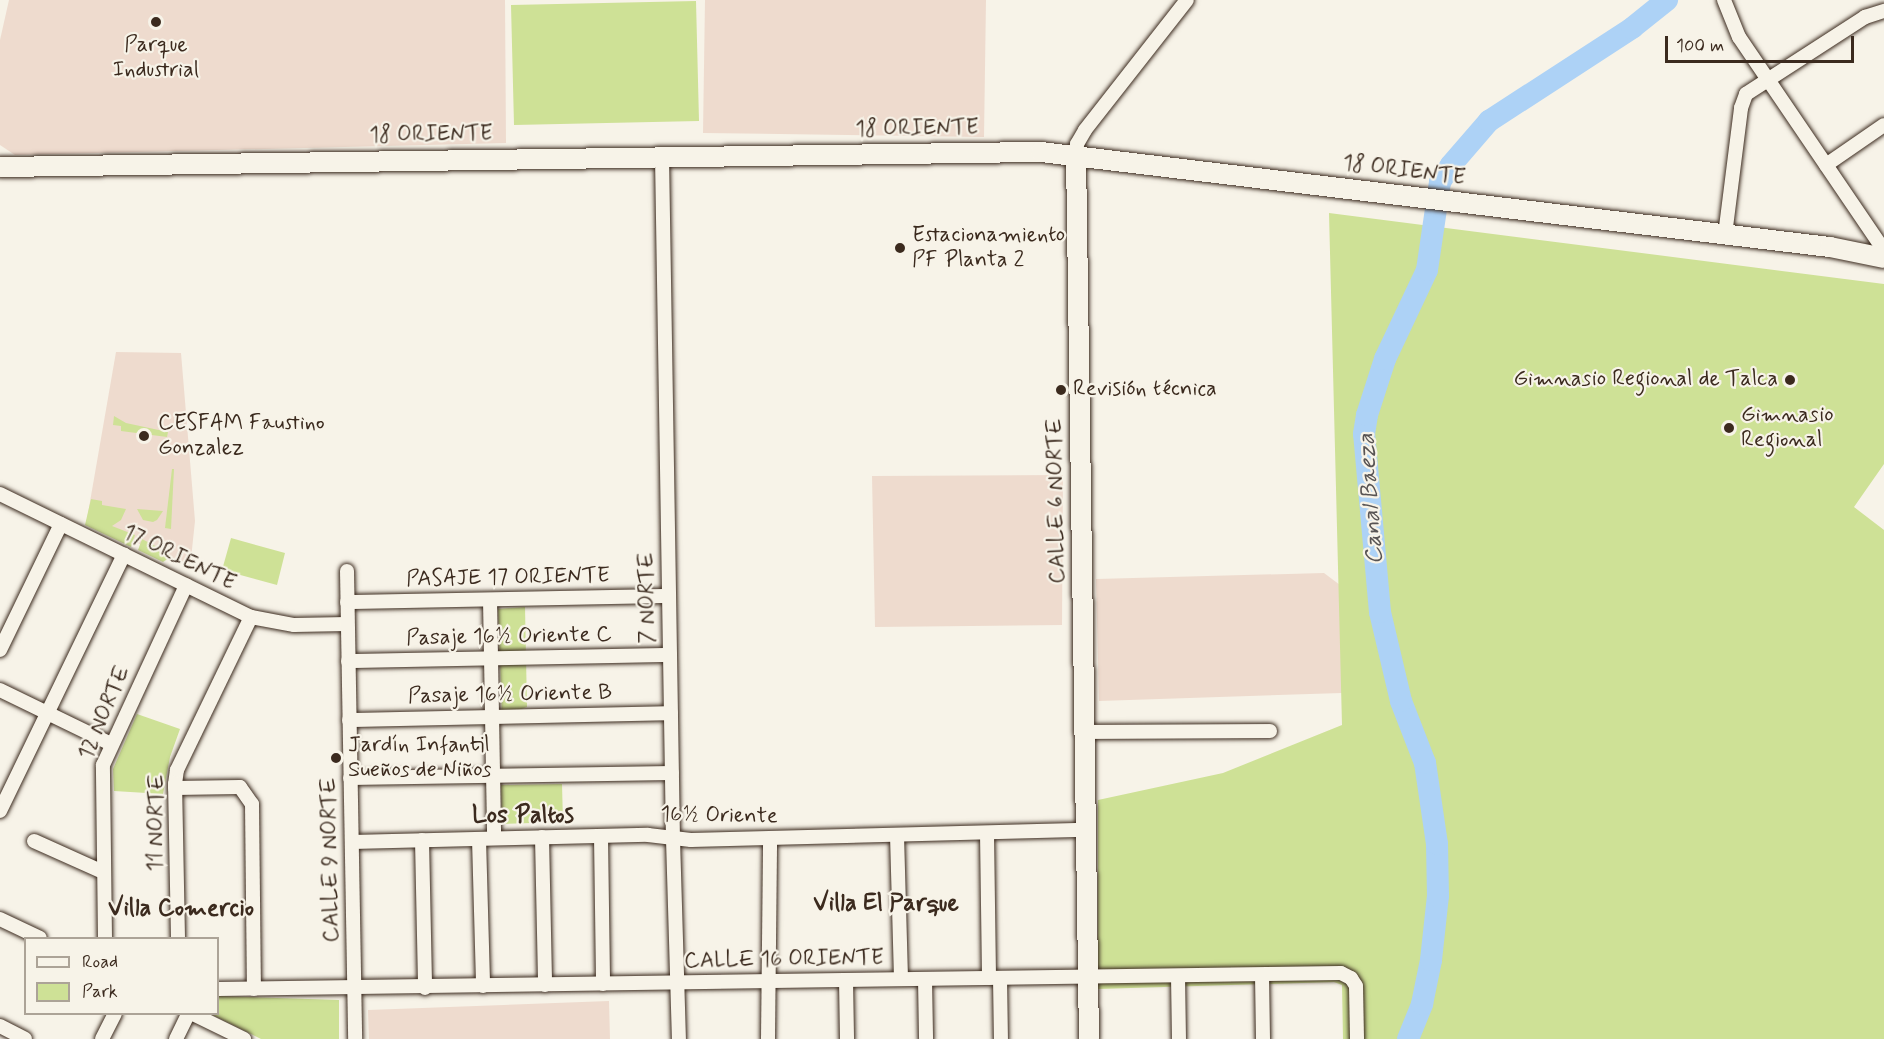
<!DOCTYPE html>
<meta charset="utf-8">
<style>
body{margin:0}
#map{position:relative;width:1884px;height:1039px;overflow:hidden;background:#f7f3e8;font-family:Mynerve,sans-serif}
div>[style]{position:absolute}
.built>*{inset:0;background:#eedbce}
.green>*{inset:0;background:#cee196}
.river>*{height:22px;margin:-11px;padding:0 11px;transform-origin:11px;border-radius:11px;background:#add2f6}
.roads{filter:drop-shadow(0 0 2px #3b2a1e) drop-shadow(0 0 2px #3b2a1e)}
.street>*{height:14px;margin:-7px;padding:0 7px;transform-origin:7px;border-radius:7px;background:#f7f3e8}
.secondary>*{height:20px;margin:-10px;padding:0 10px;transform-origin:10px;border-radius:10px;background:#f7f3e8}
.dots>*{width:16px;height:16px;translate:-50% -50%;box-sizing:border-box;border:3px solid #f7f3e8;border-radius:50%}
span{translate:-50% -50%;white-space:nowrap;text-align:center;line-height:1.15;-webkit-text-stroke:4.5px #f7f3e8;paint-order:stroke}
.poi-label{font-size:22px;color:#3b2a1e}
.left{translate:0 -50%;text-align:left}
.right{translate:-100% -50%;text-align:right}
.street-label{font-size:22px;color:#3b2a1e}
.water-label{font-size:24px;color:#585454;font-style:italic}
.neighbourhood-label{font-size:24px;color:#3b2a1e;font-weight:700}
.legend{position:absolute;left:24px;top:937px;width:195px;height:78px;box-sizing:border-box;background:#f7f3e8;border:2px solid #aca397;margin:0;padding:8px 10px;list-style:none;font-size:18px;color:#3b2a1e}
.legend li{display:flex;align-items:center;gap:12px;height:30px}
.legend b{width:30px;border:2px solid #aca397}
.scale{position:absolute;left:1665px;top:36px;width:189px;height:27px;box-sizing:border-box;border:3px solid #3b2a1e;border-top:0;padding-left:8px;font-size:18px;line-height:21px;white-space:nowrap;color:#3b2a1e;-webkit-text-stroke:4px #f7f3e8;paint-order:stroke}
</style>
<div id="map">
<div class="built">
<div style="clip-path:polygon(9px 0,505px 0,506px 143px,15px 155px,0 145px,0 40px)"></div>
<div style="clip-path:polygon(705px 0,986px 0,984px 137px,703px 133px)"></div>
<div style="clip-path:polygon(116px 352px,181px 353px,195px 521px,190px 568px,87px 519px)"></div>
<div style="clip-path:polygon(1063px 475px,1062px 625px,875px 627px,872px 476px)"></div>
<div style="clip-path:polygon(1324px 573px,1340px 585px,1342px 693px,1099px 701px,1096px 579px)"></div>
<div style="clip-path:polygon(609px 1001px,610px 1039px,369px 1039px,368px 1010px)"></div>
</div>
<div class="green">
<div style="clip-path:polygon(696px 1px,699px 121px,514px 125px,511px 5px)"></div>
<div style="clip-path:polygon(1329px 213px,1884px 284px,1884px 464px,1854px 507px,1884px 530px,1884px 1039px,1343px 1039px,1342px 985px,1334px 982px,1098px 989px,1098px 800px,1223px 773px,1342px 725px)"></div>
<div style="clip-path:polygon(114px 416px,126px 423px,168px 432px,167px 437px,121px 431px,121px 426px,113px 425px)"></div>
<div style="clip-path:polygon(172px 469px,174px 469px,171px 529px,165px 528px)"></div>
<div style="clip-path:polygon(91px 499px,102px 501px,102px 505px,126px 509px,121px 520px,112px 526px,135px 535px,131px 547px,85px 525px)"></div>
<div style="clip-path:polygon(137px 509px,163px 511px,157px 520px,153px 522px,143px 520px)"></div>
<div style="clip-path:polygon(231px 538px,285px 553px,277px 585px,222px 570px)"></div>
<div style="clip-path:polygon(142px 539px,159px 548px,159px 552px,169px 552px,169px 558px,163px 562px,138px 550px)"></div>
<div style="clip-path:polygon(525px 607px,527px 707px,502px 716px,498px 609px)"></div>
<div style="clip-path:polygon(137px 714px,180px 729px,170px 757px,163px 794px,114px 791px,113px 769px)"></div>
<div style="clip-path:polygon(562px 784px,563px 822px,502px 824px,501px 785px)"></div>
<div style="clip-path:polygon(218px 996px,339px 1000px,339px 1039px,261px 1039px,211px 1014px,218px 1014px)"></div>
</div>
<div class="river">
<div style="left:1408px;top:1039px;width:38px;rotate:-68deg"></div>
<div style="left:1422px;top:1004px;width:45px;rotate:-78.4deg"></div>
<div style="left:1431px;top:960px;width:64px;rotate:-83.8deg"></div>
<div style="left:1438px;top:896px;width:52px;rotate:-91.1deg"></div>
<div style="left:1437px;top:844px;width:82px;rotate:-98.4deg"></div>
<div style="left:1425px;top:763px;width:66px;rotate:-111.2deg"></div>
<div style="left:1401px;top:701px;width:91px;rotate:-103.3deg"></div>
<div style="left:1380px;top:612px;width:179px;rotate:-95.1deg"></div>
<div style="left:1364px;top:434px;width:19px;rotate:-81deg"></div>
<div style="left:1367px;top:415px;width:59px;rotate:-72.2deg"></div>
<div style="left:1385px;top:359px;width:98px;rotate:-64.7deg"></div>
<div style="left:1427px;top:270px;width:89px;rotate:-81.6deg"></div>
<div style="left:1440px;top:182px;width:20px;rotate:-57deg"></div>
<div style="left:1451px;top:165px;width:58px;rotate:-49.2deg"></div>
<div style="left:1489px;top:121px;width:171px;rotate:-33deg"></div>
<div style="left:1632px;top:28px;width:45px;rotate:-38.7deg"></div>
</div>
<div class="roads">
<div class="street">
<div style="left:1724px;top:0;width:40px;rotate:68deg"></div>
<div style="left:1739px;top:37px;width:253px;rotate:55.8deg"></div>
<div style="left:1076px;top:154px;width:10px;rotate:-84deg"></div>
<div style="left:1077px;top:144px;width:16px;rotate:-60deg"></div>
<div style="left:1085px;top:130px;width:165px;rotate:-51.9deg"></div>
<div style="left:662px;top:156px;width:683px;rotate:89.08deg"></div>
<div style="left:673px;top:839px;width:200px;rotate:88.3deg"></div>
<div style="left:1826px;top:165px;width:70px;rotate:-34.6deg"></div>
<div style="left:1725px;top:235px;width:128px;rotate:-82.8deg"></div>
<div style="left:1741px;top:108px;width:15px;rotate:-70deg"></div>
<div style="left:1746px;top:94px;width:142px;rotate:-32.9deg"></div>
<div style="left:1865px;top:17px;width:20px;rotate:-18deg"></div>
<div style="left:0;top:494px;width:280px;rotate:26.1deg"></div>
<div style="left:251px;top:617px;width:44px;rotate:10.5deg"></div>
<div style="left:294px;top:625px;width:53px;rotate:-1.1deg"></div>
<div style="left:347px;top:571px;width:468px;rotate:89deg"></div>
<div style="left:490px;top:600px;width:238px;rotate:89deg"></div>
<div style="left:347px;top:602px;width:322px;rotate:-1.1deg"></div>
<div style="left:0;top:650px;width:140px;rotate:-64.2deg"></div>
<div style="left:348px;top:661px;width:322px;rotate:-1.1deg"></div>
<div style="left:0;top:690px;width:123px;rotate:25.9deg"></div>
<div style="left:349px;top:720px;width:322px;rotate:-1.2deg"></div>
<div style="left:1085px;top:732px;width:185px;rotate:-0.3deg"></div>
<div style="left:350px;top:778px;width:322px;rotate:-0.9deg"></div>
<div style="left:175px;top:788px;width:65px;rotate:-0.9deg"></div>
<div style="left:240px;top:787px;width:21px;rotate:55deg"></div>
<div style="left:252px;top:804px;width:185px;rotate:89.4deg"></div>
<div style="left:0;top:811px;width:285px;rotate:-64.2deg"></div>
<div style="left:987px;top:833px;width:145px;rotate:89.2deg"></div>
<div style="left:897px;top:835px;width:144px;rotate:88.4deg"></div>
<div style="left:601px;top:836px;width:148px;rotate:89.2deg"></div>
<div style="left:542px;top:837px;width:148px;rotate:88.8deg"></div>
<div style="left:479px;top:839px;width:147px;rotate:88.4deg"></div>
<div style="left:422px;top:840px;width:148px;rotate:88.8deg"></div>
<div style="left:34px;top:841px;width:76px;rotate:24.2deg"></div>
<div style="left:352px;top:842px;width:296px;rotate:-1.4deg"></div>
<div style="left:648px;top:835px;width:43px;rotate:6.6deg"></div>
<div style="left:691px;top:840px;width:395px;rotate:-1.5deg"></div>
<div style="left:0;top:919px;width:44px;rotate:25.4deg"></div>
<div style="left:105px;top:938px;width:173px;rotate:-90.7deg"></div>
<div style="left:103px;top:765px;width:198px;rotate:-65.2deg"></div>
<div style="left:178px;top:938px;width:154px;rotate:-91.1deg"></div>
<div style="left:175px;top:784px;width:14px;rotate:-82deg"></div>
<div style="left:177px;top:770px;width:170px;rotate:-64.2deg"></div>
<div style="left:1262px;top:975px;width:64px;rotate:89.1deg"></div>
<div style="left:1178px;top:976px;width:63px;rotate:89.1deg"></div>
<div style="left:1000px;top:978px;width:61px;rotate:89.1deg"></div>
<div style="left:925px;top:979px;width:60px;rotate:89deg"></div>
<div style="left:846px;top:980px;width:59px;rotate:89deg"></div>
<div style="left:218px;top:989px;width:1123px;rotate:-0.82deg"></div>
<div style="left:1341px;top:973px;width:11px;rotate:27deg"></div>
<div style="left:1351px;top:978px;width:9px;rotate:58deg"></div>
<div style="left:1356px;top:986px;width:53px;rotate:88.9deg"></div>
<div style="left:193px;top:1014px;width:57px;rotate:26.1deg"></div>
<div style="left:0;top:1026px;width:28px;rotate:27deg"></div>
<div style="left:102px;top:1039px;width:28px;rotate:-63deg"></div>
<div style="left:176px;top:1039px;width:28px;rotate:-64deg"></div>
<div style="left:768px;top:1039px;width:200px;rotate:-89.4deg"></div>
</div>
<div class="secondary">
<div style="left:1076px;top:154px;width:885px;rotate:89.16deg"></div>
<div style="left:0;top:167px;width:1041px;rotate:-0.83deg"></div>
<div style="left:1041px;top:152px;width:795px;rotate:6.87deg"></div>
<div style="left:1830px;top:247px;width:55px;rotate:11.5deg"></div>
</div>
</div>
<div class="dots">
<div style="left:156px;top:22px;background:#3b2a1e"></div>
<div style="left:900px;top:248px;background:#3b2a1e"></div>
<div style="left:1790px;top:380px;background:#3b2a1e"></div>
<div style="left:1061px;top:390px;background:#3b2a1e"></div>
<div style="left:1729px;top:428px;background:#3b2a1e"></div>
<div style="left:144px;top:436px;background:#3b2a1e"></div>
<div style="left:336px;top:758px;background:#3b2a1e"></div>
</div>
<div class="poi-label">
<span style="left:156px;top:58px">Parque<br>Industrial</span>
<span class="left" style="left:912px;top:248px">Estacionamiento<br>PF Planta 2</span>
<span class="right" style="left:1778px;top:380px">Gimnasio Regional de Talca</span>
<span class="left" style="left:1073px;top:390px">Revisión técnica</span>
<span class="left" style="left:1741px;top:428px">Gimnasio<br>Regional</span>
<span class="left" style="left:158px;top:436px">CESFAM Faustino<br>Gonzalez</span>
<span class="left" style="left:348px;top:758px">Jardín Infantil<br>Sueños de Niños</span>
</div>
<div class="street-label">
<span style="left:917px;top:129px;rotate:-1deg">18 ORIENTE</span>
<span style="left:431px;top:135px;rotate:-1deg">18 ORIENTE</span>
<span style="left:1404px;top:171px;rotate:7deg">18 ORIENTE</span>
<span style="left:1057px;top:501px;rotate:-91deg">CALLE 6 NORTE</span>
<span style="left:179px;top:558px;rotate:26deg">17 ORIENTE</span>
<span style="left:508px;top:578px;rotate:-1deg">PASAJE 17 ORIENTE</span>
<span style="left:648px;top:598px;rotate:-91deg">7 NORTE</span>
<span style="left:509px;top:637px;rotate:-1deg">Pasaje 16½ Oriente C</span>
<span style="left:510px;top:695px;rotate:-1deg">Pasaje 16½ Oriente B</span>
<span style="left:105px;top:713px;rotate:-67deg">12 NORTE</span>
<span style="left:719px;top:816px;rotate:1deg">16½ Oriente</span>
<span style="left:157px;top:823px;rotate:-89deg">11 NORTE</span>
<span style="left:331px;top:860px;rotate:-91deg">CALLE 9 NORTE</span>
<span style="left:784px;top:960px;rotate:-1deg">CALLE 16 ORIENTE</span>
</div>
<div class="water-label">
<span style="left:1371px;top:499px;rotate:-94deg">Canal Baeza</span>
</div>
<div class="neighbourhood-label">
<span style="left:523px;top:816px">Los Paltos</span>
<span style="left:886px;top:904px">Villa El Parque</span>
<span style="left:181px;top:909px">Villa Comercio</span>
</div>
<ul class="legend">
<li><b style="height:8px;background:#f7f3e8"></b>Road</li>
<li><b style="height:16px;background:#cee196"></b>Park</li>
</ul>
<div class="scale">100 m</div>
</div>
